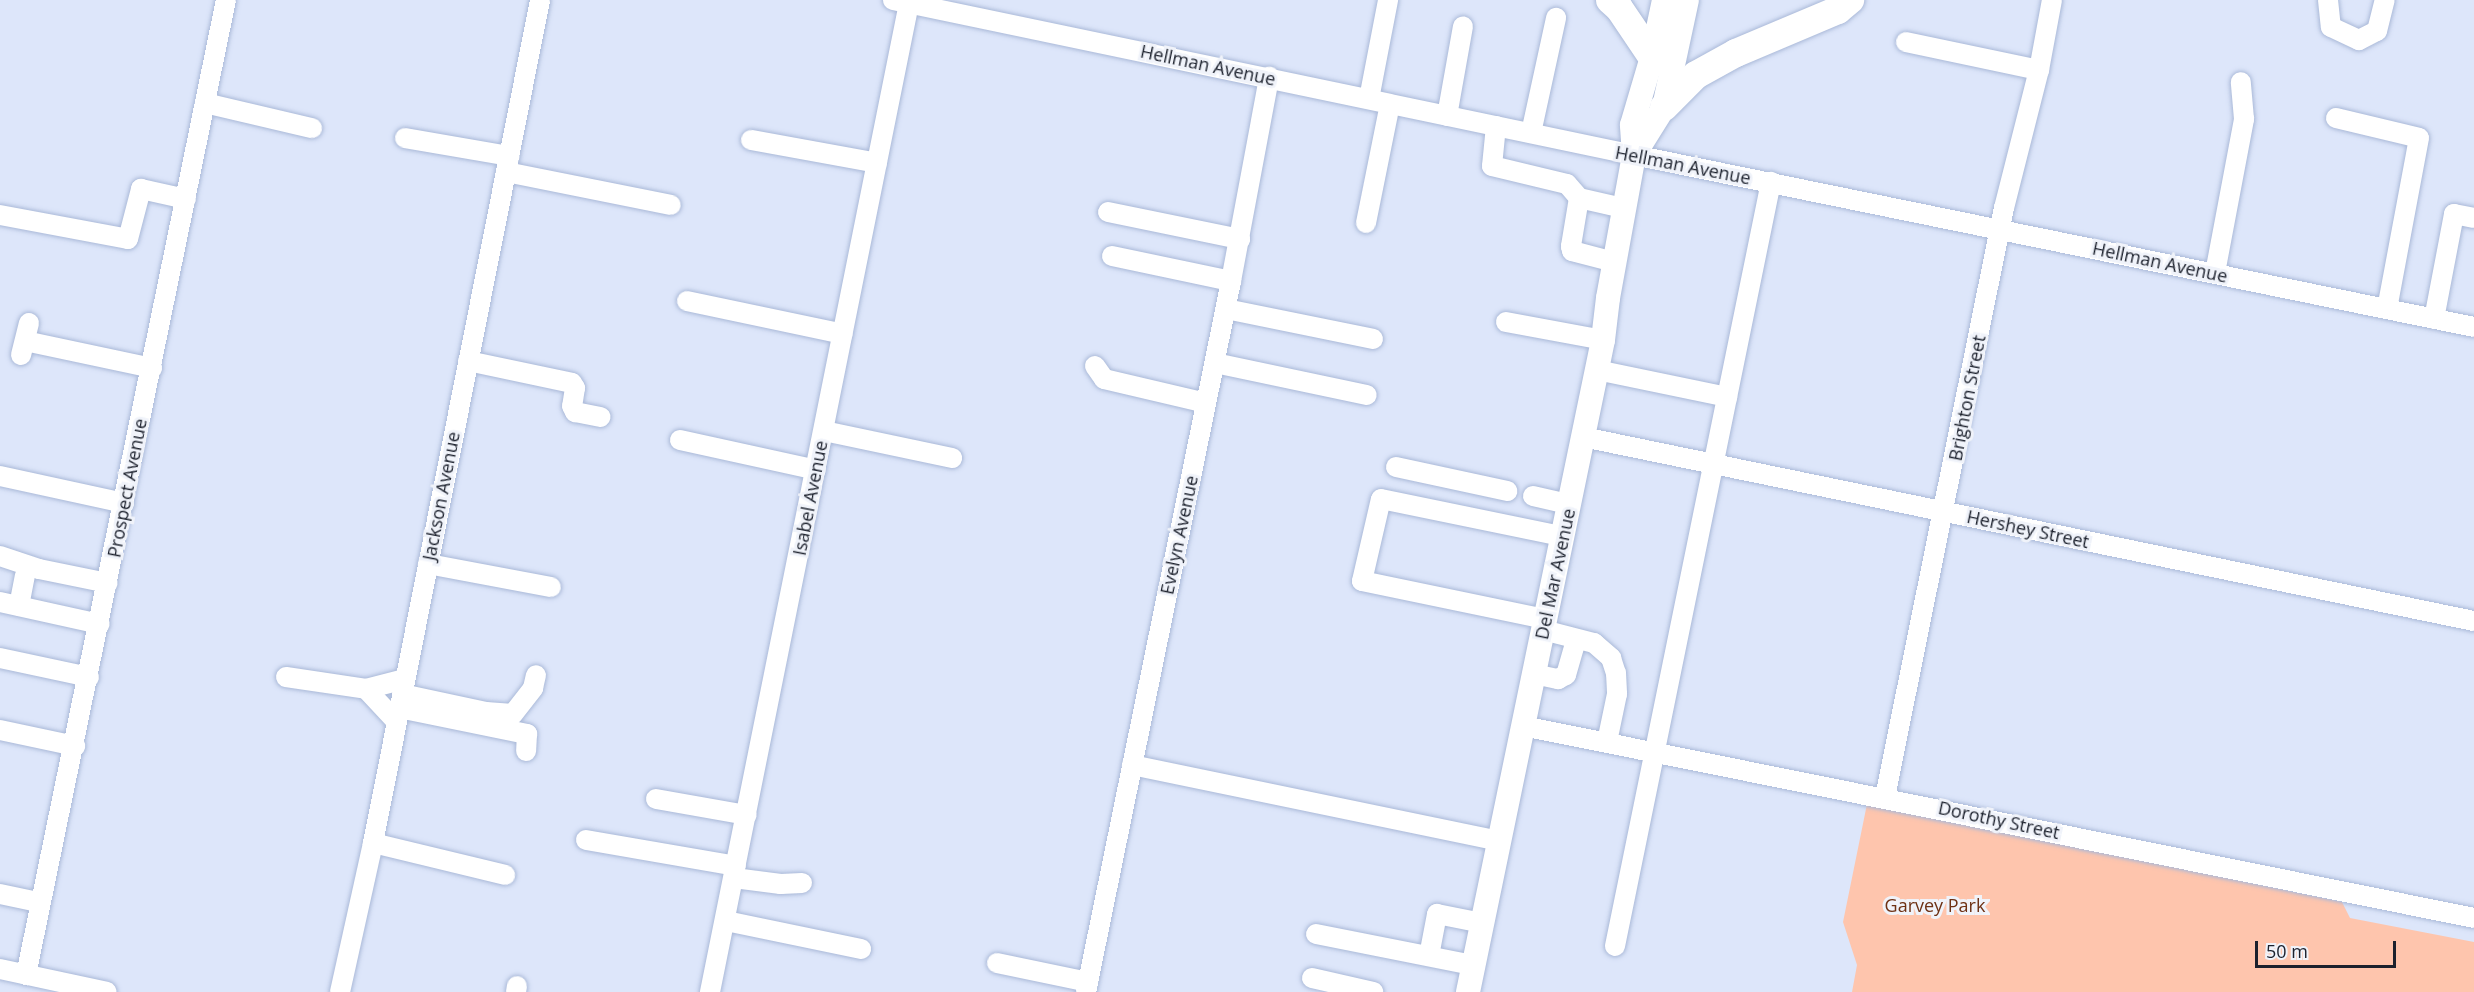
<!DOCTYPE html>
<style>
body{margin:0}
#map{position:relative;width:2474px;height:992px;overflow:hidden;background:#dde6fa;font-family:"Open Sans",sans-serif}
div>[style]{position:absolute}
.green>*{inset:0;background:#fec5ad}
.roads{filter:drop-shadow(0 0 2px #aab9d8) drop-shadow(0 0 2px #aab9d8)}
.minor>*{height:20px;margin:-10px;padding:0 10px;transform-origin:10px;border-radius:10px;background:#fff}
.major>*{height:24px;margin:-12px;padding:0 12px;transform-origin:12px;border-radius:12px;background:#fff}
.highway>*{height:28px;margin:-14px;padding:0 14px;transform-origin:14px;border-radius:14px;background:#fff}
span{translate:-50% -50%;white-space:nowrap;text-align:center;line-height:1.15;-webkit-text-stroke:6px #f0f3fa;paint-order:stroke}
.street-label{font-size:18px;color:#1c212d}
.park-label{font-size:18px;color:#6e3114}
.scale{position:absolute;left:2255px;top:941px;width:141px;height:27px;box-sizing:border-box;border:3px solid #1c212d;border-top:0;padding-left:8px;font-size:18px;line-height:21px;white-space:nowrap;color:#1c212d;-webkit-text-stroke:4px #f0f3fa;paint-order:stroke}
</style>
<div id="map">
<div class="green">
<div style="clip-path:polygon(1867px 804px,2342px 902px,2350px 918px,2474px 942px,2474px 992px,1852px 992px,1857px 965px,1843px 922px)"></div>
</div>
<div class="roads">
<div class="minor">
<div style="left:893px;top:0;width:757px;rotate:11.81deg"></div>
<div style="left:1634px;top:155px;width:857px;rotate:11.57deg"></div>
<div style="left:2328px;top:0;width:27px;rotate:84deg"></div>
<div style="left:2331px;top:27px;width:31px;rotate:25deg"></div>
<div style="left:2359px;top:40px;width:20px;rotate:-27deg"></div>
<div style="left:2377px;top:31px;width:32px;rotate:-76deg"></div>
<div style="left:1906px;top:42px;width:136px;rotate:11.9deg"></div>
<div style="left:1369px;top:99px;width:101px;rotate:-79.1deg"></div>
<div style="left:205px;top:103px;width:110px;rotate:13.2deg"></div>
<div style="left:1447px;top:116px;width:91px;rotate:-79.9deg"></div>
<div style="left:2336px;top:118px;width:85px;rotate:13.5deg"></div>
<div style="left:2419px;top:138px;width:174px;rotate:100.6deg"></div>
<div style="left:1496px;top:126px;width:40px;rotate:95.7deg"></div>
<div style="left:1492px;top:166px;width:77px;rotate:13.5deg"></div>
<div style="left:1567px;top:184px;width:18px;rotate:49deg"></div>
<div style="left:1579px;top:198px;width:49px;rotate:99.5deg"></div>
<div style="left:1571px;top:246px;width:5px;rotate:79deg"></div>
<div style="left:1572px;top:251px;width:43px;rotate:14.7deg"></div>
<div style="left:1531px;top:133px;width:118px;rotate:-77.7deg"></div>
<div style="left:405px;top:138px;width:106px;rotate:9.8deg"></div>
<div style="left:751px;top:140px;width:128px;rotate:10.3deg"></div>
<div style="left:506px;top:172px;width:168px;rotate:11.3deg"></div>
<div style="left:1579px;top:198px;width:45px;rotate:12.8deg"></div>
<div style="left:1108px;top:212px;width:135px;rotate:11.6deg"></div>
<div style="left:0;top:215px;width:130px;rotate:10.6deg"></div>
<div style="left:128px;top:239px;width:52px;rotate:-75.4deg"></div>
<div style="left:141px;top:189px;width:46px;rotate:12.5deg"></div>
<div style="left:1366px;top:223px;width:121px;rotate:-78.6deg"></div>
<div style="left:1112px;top:256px;width:122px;rotate:11.9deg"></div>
<div style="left:2215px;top:273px;width:157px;rotate:-79.3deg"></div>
<div style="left:2244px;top:119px;width:37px;rotate:-95deg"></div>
<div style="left:687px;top:301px;width:159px;rotate:11.9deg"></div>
<div style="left:1226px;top:309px;width:150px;rotate:11.5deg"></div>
<div style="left:2434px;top:319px;width:107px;rotate:-79.2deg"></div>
<div style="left:2454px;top:214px;width:20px;rotate:11deg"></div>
<div style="left:1506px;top:322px;width:99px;rotate:10.5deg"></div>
<div style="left:25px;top:341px;width:130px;rotate:12deg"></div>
<div style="left:21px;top:355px;width:33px;rotate:-76deg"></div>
<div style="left:468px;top:361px;width:106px;rotate:11.9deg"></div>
<div style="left:572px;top:383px;width:6px;rotate:59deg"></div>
<div style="left:575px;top:388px;width:18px;rotate:99deg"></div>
<div style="left:572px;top:406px;width:7px;rotate:63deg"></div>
<div style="left:575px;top:412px;width:26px;rotate:11deg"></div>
<div style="left:1215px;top:363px;width:155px;rotate:11.9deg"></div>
<div style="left:1095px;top:366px;width:16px;rotate:55deg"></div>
<div style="left:1104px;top:379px;width:105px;rotate:13.2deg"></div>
<div style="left:1597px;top:370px;width:133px;rotate:11.7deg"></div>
<div style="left:824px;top:431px;width:131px;rotate:11.9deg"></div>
<div style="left:1583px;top:437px;width:910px;rotate:11.67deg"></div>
<div style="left:680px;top:440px;width:139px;rotate:12.4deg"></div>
<div style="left:1396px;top:467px;width:114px;rotate:12.2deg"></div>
<div style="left:0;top:476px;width:127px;rotate:12.3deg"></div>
<div style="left:1533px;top:496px;width:37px;rotate:13deg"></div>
<div style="left:0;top:556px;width:41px;rotate:18.4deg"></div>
<div style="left:39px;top:569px;width:70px;rotate:11.5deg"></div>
<div style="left:428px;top:564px;width:125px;rotate:10.6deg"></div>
<div style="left:0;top:602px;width:102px;rotate:12.4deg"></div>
<div style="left:19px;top:606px;width:31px;rotate:-79deg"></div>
<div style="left:1545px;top:619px;width:187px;rotate:-168.3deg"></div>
<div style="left:1362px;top:581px;width:84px;rotate:-77deg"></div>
<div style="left:1381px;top:499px;width:185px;rotate:11.6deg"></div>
<div style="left:1543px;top:630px;width:53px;rotate:14.3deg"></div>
<div style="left:1594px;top:643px;width:23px;rotate:41deg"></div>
<div style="left:1611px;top:658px;width:16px;rotate:72deg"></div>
<div style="left:1616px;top:673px;width:21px;rotate:87deg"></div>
<div style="left:1617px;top:694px;width:49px;rotate:101.8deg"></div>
<div style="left:0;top:658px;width:91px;rotate:12.1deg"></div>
<div style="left:1534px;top:674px;width:25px;rotate:12deg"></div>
<div style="left:1558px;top:679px;width:9px;rotate:-27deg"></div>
<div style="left:1566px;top:675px;width:37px;rotate:-74deg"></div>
<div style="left:286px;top:677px;width:81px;rotate:8.5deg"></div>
<div style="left:366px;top:689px;width:40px;rotate:-14.4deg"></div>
<div style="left:366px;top:689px;width:45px;rotate:46.8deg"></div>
<div style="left:402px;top:694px;width:86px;rotate:12.1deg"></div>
<div style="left:486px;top:712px;width:27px;rotate:4deg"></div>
<div style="left:513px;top:714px;width:33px;rotate:-52deg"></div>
<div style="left:533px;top:688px;width:13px;rotate:-77deg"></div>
<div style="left:399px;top:708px;width:131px;rotate:11.5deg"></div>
<div style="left:527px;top:734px;width:17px;rotate:93deg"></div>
<div style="left:1523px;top:726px;width:970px;rotate:11.41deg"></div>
<div style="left:0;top:730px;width:77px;rotate:12deg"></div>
<div style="left:1132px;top:765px;width:375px;rotate:11.7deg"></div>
<div style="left:1885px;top:797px;width:601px;rotate:-78.58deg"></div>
<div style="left:2004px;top:208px;width:142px;rotate:-75.8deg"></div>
<div style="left:2039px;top:70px;width:71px;rotate:-79.5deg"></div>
<div style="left:656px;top:799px;width:92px;rotate:10deg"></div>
<div style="left:586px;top:840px;width:152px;rotate:9.8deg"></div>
<div style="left:373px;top:843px;width:136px;rotate:13.6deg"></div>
<div style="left:734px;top:878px;width:47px;rotate:7.3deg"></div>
<div style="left:781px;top:884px;width:21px;rotate:-3deg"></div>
<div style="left:0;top:894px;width:40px;rotate:12deg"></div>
<div style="left:726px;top:921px;width:138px;rotate:11.7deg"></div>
<div style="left:1316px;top:934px;width:160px;rotate:11.2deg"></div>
<div style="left:1615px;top:946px;width:780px;rotate:-78.46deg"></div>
<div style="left:1429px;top:956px;width:43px;rotate:-79.2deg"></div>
<div style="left:1437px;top:914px;width:46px;rotate:11.3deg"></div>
<div style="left:997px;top:963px;width:93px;rotate:11.8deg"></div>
<div style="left:0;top:969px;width:109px;rotate:12.1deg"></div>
<div style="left:26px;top:975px;width:995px;rotate:-78.41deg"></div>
<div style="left:1312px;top:978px;width:63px;rotate:12.9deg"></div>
<div style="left:340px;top:992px;width:153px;rotate:-77.5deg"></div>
<div style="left:373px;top:843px;width:859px;rotate:-78.79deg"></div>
<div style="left:516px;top:992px;width:6px;rotate:-81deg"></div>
<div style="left:710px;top:992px;width:1009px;rotate:-78.62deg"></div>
<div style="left:1086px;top:992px;width:726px;rotate:-78.47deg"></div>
<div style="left:1231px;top:281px;width:208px;rotate:-79.4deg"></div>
</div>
<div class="major">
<div style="left:1634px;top:155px;width:57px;rotate:-58deg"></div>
<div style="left:1664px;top:107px;width:109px;rotate:-77.9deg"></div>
<div style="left:1468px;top:992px;width:666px;rotate:-78.3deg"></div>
<div style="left:1603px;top:340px;width:42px;rotate:-83.2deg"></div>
<div style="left:1608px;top:298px;width:145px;rotate:-79.7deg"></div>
<div style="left:1634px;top:155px;width:30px;rotate:-94deg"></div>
<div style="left:1632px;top:125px;width:71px;rotate:-73.6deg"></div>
<div style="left:1652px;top:57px;width:58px;rotate:-78.1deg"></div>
</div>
<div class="highway">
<div style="left:1610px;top:0;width:12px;rotate:42deg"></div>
<div style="left:1619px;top:8px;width:59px;rotate:56deg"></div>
<div style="left:1664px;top:107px;width:45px;rotate:-45deg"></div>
<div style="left:1696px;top:75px;width:46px;rotate:-28.8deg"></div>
<div style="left:1736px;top:53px;width:111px;rotate:-22.9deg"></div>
<div style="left:1838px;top:10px;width:16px;rotate:-40deg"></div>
</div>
</div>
<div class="street-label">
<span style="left:1208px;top:65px;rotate:12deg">Hellman Avenue</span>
<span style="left:1683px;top:165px;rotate:11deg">Hellman Avenue</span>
<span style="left:2160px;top:262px;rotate:12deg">Hellman Avenue</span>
<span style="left:1967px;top:398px;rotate:-79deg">Brighton Street</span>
<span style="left:127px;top:488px;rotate:-79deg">Prospect Avenue</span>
<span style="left:441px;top:496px;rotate:-79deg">Jackson Avenue</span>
<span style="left:810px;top:498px;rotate:-79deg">Isabel Avenue</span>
<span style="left:2028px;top:529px;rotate:12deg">Hershey Street</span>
<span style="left:1179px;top:535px;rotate:-78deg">Evelyn Avenue</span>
<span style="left:1555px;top:574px;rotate:-78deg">Del Mar Avenue</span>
<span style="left:1999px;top:820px;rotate:12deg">Dorothy Street</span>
</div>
<div class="park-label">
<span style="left:1935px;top:905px">Garvey Park</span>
</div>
<div class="scale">50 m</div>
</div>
